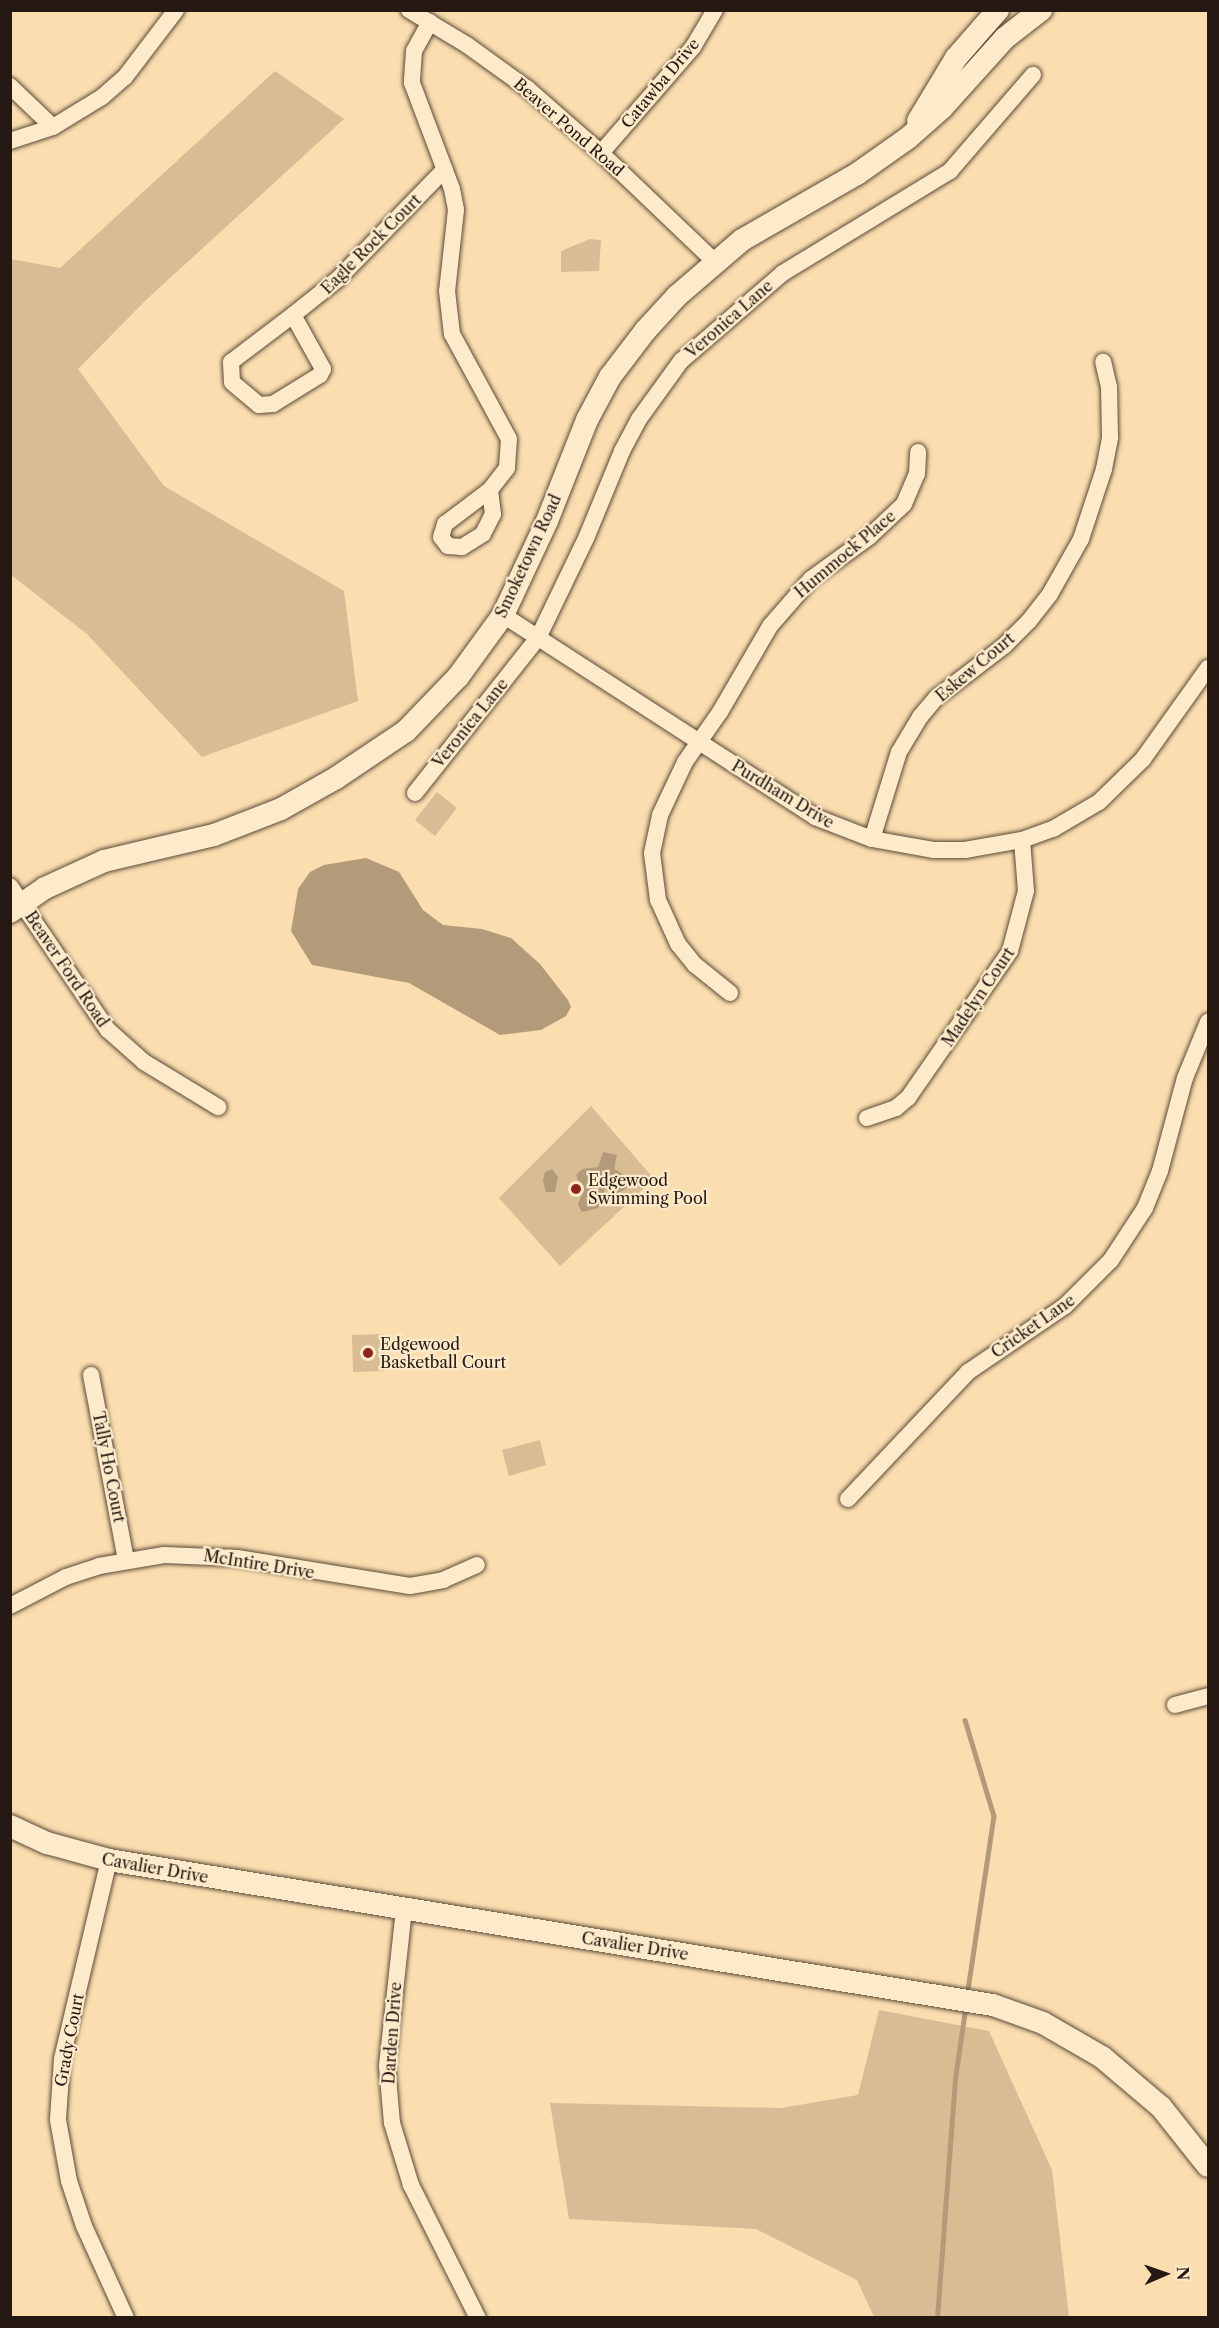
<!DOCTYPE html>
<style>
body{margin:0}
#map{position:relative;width:1219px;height:2328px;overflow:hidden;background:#fbdeaf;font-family:"Libre Caslon Text",serif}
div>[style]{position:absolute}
.green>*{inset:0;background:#d7bc94}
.water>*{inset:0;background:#b39b7a}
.stream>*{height:4.5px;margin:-2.25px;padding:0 2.25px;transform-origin:2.25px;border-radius:2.25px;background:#b39b7a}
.roads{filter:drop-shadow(0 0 2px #5b4a39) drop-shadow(0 0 2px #5b4a39)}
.street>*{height:16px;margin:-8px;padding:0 8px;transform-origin:8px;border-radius:8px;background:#fceacb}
.secondary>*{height:22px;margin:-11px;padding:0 11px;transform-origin:11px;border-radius:11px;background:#fceacb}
.dots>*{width:16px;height:16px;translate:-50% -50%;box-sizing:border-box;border:3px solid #fceacb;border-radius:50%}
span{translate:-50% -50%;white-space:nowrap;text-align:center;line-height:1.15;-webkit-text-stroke:4.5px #fceacb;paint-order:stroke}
.street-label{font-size:16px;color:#261812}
.poi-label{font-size:16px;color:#261812}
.left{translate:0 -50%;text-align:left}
.frame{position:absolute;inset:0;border:12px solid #261812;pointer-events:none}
.north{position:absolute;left:1135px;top:2244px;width:60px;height:60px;-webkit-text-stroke:4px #fceacb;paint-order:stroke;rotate:88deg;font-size:16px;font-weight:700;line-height:24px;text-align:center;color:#261812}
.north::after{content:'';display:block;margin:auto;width:21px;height:27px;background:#261812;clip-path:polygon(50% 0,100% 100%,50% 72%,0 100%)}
</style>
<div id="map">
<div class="green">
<div style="clip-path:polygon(275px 71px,344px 119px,147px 299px,78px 369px,164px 486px,344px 591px,358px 701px,202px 757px,87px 634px,11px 575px,11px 259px,60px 268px)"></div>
<div style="clip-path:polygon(590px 239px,601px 240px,599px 271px,561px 272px,561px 251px)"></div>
<div style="clip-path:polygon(437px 792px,457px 808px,435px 836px,415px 820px)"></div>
<div style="clip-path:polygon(591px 1106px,654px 1179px,560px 1266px,499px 1198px)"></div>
<div style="clip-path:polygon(383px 1334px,384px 1371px,353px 1372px,352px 1335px)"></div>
<div style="clip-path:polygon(540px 1440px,546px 1465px,509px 1476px,502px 1450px)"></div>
<div style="clip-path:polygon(879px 2010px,989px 2031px,1052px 2170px,1069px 2317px,874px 2317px,857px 2280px,756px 2229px,569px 2219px,550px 2103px,781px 2108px,858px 2095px)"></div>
</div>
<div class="water">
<div style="clip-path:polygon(366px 858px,399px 872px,423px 910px,443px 925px,482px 929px,511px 938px,540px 964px,568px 1000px,571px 1007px,566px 1016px,541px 1030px,500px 1035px,409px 983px,312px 965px,291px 931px,298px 889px,310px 872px,324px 865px)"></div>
<div style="clip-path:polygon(603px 1152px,617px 1155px,614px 1169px,628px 1177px,627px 1188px,616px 1194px,606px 1187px,598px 1208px,582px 1212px,578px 1205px,583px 1190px,576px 1175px,582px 1169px,598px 1167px)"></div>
<div style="clip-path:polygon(552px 1169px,558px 1177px,555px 1192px,546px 1192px,543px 1181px,545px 1172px)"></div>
</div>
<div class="stream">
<div style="left:965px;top:1720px;width:100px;rotate:73.2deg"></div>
<div style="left:994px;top:1816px;width:176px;rotate:98.5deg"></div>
<div style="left:937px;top:2318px;width:240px;rotate:-85.7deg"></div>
<div style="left:955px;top:2079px;width:70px;rotate:-81.8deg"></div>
</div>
<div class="roads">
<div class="street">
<div style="left:409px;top:10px;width:68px;rotate:31.1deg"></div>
<div style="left:467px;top:45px;width:75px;rotate:35.8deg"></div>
<div style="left:528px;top:89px;width:97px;rotate:41.2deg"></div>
<div style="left:601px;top:153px;width:156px;rotate:43.7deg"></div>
<div style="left:430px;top:22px;width:33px;rotate:119deg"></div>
<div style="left:414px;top:51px;width:32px;rotate:94deg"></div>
<div style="left:412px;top:83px;width:113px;rotate:69.3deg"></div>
<div style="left:452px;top:189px;width:21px;rotate:79deg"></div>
<div style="left:456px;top:210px;width:81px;rotate:96.3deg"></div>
<div style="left:447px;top:291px;width:43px;rotate:83.4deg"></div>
<div style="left:452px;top:334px;width:119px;rotate:61.5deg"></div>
<div style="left:509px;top:439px;width:29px;rotate:94deg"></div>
<div style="left:507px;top:468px;width:28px;rotate:128deg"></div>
<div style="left:10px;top:86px;width:59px;rotate:43.6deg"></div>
<div style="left:53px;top:127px;width:45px;rotate:162deg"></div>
<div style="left:53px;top:127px;width:57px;rotate:-31.5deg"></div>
<div style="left:102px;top:97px;width:30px;rotate:-41deg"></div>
<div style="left:125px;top:77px;width:84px;rotate:-52.7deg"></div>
<div style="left:601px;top:153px;width:140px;rotate:-49deg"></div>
<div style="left:693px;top:47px;width:43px;rotate:-59.3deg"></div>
<div style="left:293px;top:315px;width:62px;rotate:60.9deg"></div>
<div style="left:323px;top:369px;width:7px;rotate:117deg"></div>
<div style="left:320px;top:375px;width:55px;rotate:148.3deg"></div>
<div style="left:273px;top:404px;width:14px;rotate:176deg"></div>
<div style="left:259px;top:405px;width:35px;rotate:-140deg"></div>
<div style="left:232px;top:382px;width:20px;rotate:-93deg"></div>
<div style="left:231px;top:362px;width:78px;rotate:-37.2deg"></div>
<div style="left:293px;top:315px;width:58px;rotate:-38.7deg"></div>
<div style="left:338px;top:279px;width:153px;rotate:-45.8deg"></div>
<div style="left:490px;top:490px;width:24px;rotate:83deg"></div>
<div style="left:493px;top:514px;width:22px;rotate:117deg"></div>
<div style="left:483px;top:534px;width:25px;rotate:148deg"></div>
<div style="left:462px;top:547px;width:14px;rotate:-176deg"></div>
<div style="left:448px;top:546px;width:11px;rotate:-128deg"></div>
<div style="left:441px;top:537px;width:14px;rotate:-73deg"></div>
<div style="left:445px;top:524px;width:56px;rotate:-37.1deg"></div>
<div style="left:503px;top:615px;width:372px;rotate:32.9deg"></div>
<div style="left:815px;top:817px;width:61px;rotate:21.1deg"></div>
<div style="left:872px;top:839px;width:62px;rotate:10.2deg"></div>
<div style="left:933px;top:850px;width:32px"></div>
<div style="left:965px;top:850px;width:58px;rotate:-10deg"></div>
<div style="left:1022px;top:840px;width:33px;rotate:-20deg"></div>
<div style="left:1053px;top:829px;width:53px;rotate:-30.4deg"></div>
<div style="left:1099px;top:802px;width:62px;rotate:-44.3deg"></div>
<div style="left:1143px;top:759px;width:112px;rotate:-54.5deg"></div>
<div style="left:415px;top:793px;width:198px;rotate:-51.6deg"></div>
<div style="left:538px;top:638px;width:113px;rotate:-64.3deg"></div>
<div style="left:587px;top:536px;width:92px;rotate:-67.6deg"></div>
<div style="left:622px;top:451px;width:36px;rotate:-62deg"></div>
<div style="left:639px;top:419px;width:72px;rotate:-54.1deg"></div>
<div style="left:681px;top:361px;width:135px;rotate:-40.8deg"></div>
<div style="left:783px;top:273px;width:196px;rotate:-31.4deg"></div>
<div style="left:950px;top:171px;width:127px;rotate:-49.2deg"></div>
<div style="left:872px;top:839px;width:91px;rotate:-72.8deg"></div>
<div style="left:899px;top:752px;width:41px;rotate:-59deg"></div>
<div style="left:920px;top:717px;width:25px;rotate:-50deg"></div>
<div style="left:936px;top:698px;width:87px;rotate:-37.5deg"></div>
<div style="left:1005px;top:645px;width:34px;rotate:-45deg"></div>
<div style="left:1029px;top:621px;width:34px;rotate:-52deg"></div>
<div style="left:1050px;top:594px;width:63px;rotate:-60.6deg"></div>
<div style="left:1081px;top:539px;width:74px;rotate:-71.8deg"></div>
<div style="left:1104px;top:469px;width:33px;rotate:-79deg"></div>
<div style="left:1110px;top:437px;width:50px;rotate:-91.1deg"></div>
<div style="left:1109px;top:387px;width:26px;rotate:-103deg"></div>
<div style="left:10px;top:886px;width:174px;rotate:55.8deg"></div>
<div style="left:108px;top:1030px;width:48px;rotate:41.6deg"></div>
<div style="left:144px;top:1062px;width:87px;rotate:31.3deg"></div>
<div style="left:730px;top:993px;width:45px;rotate:-141.3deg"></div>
<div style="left:695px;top:965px;width:27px;rotate:-129deg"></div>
<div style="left:678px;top:944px;width:48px;rotate:-114.4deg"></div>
<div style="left:658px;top:900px;width:47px;rotate:-97.3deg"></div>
<div style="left:652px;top:853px;width:39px;rotate:-78deg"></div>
<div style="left:660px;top:815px;width:59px;rotate:-64.7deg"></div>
<div style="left:685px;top:762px;width:61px;rotate:-55deg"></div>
<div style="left:720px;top:712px;width:99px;rotate:-59.8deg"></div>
<div style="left:770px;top:626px;width:62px;rotate:-48.9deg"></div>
<div style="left:811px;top:579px;width:72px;rotate:-35.9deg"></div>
<div style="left:869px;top:537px;width:48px;rotate:-43.3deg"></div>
<div style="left:904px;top:504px;width:33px;rotate:-67deg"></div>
<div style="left:917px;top:474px;width:22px;rotate:-87deg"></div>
<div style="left:867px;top:1118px;width:31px;rotate:-19deg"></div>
<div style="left:896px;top:1108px;width:16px;rotate:-40deg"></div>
<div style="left:908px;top:1098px;width:179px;rotate:-55.2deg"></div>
<div style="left:1010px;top:951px;width:62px;rotate:-75.1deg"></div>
<div style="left:1026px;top:891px;width:51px;rotate:-94.5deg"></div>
<div style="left:91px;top:1375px;width:188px;rotate:79.3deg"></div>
<div style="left:848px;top:1499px;width:175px;rotate:-46.6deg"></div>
<div style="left:968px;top:1372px;width:117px;rotate:-34.2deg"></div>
<div style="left:1065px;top:1306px;width:65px;rotate:-45deg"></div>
<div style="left:1111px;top:1260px;width:62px;rotate:-56.8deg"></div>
<div style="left:1145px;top:1208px;width:40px;rotate:-68deg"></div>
<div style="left:1160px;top:1171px;width:96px;rotate:-75deg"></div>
<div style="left:1185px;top:1078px;width:61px;rotate:-67.7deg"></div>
<div style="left:10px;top:1606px;width:63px;rotate:-27.4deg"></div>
<div style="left:66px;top:1577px;width:35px;rotate:-18deg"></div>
<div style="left:99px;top:1566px;width:66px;rotate:-9.6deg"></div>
<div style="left:164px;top:1555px;width:73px;rotate:2.4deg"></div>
<div style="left:237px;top:1558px;width:175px;rotate:9.2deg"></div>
<div style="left:410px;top:1586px;width:34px;rotate:-10deg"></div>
<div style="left:443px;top:1580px;width:37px;rotate:-24deg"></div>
<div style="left:1175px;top:1705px;width:34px;rotate:-15deg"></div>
<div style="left:109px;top:1860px;width:204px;rotate:103.3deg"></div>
<div style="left:62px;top:2059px;width:61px;rotate:93.8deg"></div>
<div style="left:58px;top:2120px;width:62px;rotate:79.8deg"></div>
<div style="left:69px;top:2181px;width:47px;rotate:71.6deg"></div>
<div style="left:84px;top:2226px;width:101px;rotate:65.5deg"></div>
<div style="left:404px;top:1909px;width:158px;rotate:96.2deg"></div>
<div style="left:387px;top:2066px;width:57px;rotate:85deg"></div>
<div style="left:392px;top:2123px;width:65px;rotate:73deg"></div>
<div style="left:411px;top:2185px;width:149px;rotate:63.3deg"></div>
</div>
<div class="secondary">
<div style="left:918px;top:121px;width:74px;rotate:-58.9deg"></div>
<div style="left:956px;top:58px;width:64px;rotate:-48.8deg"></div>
<div style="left:10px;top:912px;width:42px;rotate:-34.4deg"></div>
<div style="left:45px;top:888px;width:65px;rotate:-24.6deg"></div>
<div style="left:104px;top:861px;width:113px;rotate:-13.3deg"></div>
<div style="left:214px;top:835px;width:72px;rotate:-21.2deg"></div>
<div style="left:281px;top:809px;width:63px;rotate:-29.4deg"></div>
<div style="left:336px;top:778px;width:84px;rotate:-33.9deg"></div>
<div style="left:406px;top:731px;width:75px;rotate:-46.1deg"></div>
<div style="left:458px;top:677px;width:77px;rotate:-54deg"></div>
<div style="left:503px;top:615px;width:104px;rotate:-64.9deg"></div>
<div style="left:547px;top:521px;width:109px;rotate:-68.4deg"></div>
<div style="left:587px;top:420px;width:49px;rotate:-61.9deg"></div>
<div style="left:610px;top:377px;width:58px;rotate:-52.7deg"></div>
<div style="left:645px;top:331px;width:47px;rotate:-47.6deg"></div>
<div style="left:677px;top:296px;width:86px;rotate:-40.7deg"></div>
<div style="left:742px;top:240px;width:133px;rotate:-29.9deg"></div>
<div style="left:857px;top:174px;width:62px;rotate:-35.2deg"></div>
<div style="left:908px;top:138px;width:45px;rotate:-41.4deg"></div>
<div style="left:942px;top:108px;width:94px;rotate:-48deg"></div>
<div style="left:1005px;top:38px;width:46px;rotate:-37.9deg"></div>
<div style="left:10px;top:1826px;width:41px;rotate:24.7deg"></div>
<div style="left:47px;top:1843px;width:64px;rotate:15.3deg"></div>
<div style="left:109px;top:1860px;width:896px;rotate:9.32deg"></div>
<div style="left:993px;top:2005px;width:53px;rotate:19.8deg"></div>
<div style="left:1043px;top:2023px;width:68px;rotate:30deg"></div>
<div style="left:1102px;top:2057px;width:77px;rotate:40.3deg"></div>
<div style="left:1161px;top:2107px;width:75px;rotate:51.5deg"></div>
</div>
</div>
<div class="dots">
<div style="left:576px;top:1189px;background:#8f2418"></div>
<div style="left:368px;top:1353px;background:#8f2418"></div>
</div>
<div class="street-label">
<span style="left:660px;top:83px;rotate:-50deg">Catawba Drive</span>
<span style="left:569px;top:127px;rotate:41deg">Beaver Pond Road</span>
<span style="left:371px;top:244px;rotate:-45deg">Eagle Rock Court</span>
<span style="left:729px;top:319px;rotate:-41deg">Veronica Lane</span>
<span style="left:845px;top:554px;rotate:-40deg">Hummock Place</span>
<span style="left:528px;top:556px;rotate:-65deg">Smoketown Road</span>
<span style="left:975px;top:667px;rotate:-40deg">Eskew Court</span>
<span style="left:470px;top:723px;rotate:-51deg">Veronica Lane</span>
<span style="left:783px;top:794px;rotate:31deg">Purdham Drive</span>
<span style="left:67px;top:969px;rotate:56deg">Beaver Ford Road</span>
<span style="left:978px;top:997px;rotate:-56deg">Madelyn Court</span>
<span style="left:1033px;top:1326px;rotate:-35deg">Cricket Lane</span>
<span style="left:109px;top:1467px;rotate:79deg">Tally Ho Court</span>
<span style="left:259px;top:1564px;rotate:9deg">McIntire Drive</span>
<span style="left:155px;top:1868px;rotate:10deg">Cavalier Drive</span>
<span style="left:635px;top:1946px;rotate:9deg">Cavalier Drive</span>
<span style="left:392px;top:2033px;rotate:-86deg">Darden Drive</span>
<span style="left:69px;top:2040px;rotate:-79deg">Grady Court</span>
</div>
<div class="poi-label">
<span class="left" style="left:588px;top:1189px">Edgewood<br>Swimming Pool</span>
<span class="left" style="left:380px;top:1353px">Edgewood<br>Basketball Court</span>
</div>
<div class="frame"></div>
<div class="north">N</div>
</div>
